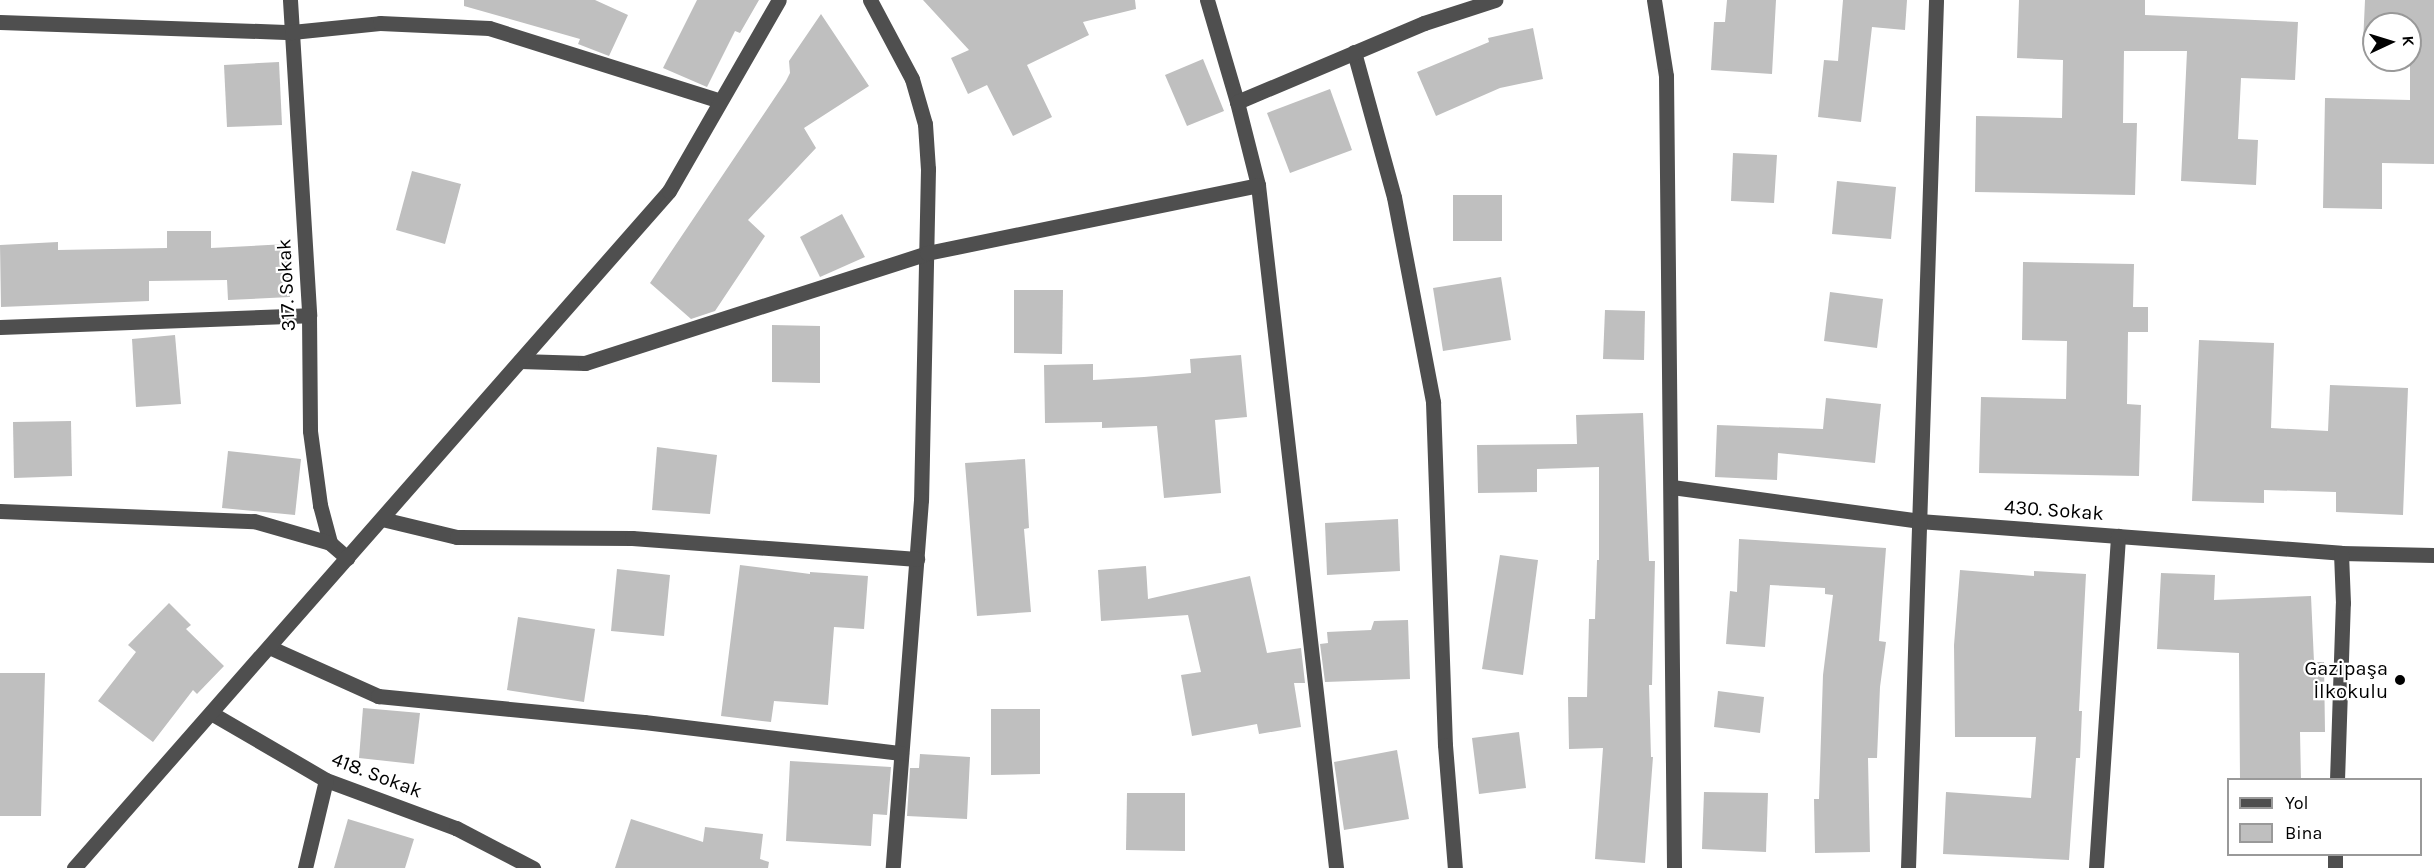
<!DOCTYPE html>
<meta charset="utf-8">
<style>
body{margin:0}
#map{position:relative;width:2434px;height:868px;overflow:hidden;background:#fff;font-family:Karla,sans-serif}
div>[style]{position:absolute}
.building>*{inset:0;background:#bfbfbf}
.minor>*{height:15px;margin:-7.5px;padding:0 7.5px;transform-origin:7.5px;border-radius:7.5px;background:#4f4f4f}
.dots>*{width:16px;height:16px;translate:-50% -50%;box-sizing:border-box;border:3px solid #fff;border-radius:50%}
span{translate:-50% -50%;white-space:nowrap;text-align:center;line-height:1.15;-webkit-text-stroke:4.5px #fff;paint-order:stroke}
.street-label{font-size:20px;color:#000}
.poi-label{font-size:20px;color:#000}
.right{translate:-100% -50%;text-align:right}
.legend{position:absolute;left:2227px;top:778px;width:195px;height:78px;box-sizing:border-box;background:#fff;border:2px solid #999;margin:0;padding:8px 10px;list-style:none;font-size:18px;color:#000}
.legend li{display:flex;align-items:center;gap:12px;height:30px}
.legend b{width:30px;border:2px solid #999}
.north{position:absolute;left:2362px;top:12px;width:60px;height:60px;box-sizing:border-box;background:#fff;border:2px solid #999;border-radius:50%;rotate:86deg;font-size:16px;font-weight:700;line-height:24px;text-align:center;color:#000}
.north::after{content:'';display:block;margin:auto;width:21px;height:27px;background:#000;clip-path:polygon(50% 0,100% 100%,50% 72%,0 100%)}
</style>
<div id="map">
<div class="building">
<div style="clip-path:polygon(464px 0,595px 0,628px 15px,609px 56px,578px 44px,580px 39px,464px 6px)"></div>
<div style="clip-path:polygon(697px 0,759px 0,740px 33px,735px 31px,707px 87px,663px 68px)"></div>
<div style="clip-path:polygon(923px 0,1135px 0,1136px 9px,1083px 22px,1089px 35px,1027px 65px,1052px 117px,1013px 136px,987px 85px,968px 94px,951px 58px,969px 50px)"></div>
<div style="clip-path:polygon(1727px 0,1776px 0,1772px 74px,1711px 70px,1714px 22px,1725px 22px)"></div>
<div style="clip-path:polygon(1843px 0,1907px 0,1905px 30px,1872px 27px,1861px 122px,1818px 117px,1824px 60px,1838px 61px)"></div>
<div style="clip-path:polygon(2019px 0,2145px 0,2145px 15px,2298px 22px,2295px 80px,2241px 78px,2238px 139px,2258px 140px,2256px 185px,2181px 181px,2187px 51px,2124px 51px,2123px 123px,2137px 123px,2135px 195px,1975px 192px,1976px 116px,2062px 118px,2063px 60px,2017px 58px)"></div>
<div style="clip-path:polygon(2365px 0,2434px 0,2434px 164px,2382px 163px,2382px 209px,2323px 208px,2325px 98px,2410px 100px,2410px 24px,2374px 24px,2374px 44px,2363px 44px)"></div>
<div style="clip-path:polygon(821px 14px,869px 86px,804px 128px,816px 148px,748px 220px,765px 236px,715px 311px,691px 319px,650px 283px,786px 81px,790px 73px,789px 61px)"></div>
<div style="clip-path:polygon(1533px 28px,1543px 79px,1500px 88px,1436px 116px,1417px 72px,1489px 42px,1488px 38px)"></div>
<div style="clip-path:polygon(1203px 59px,1224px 111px,1187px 126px,1165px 75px)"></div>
<div style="clip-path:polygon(279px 62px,282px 125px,227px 127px,224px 65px)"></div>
<div style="clip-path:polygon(1330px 89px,1352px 150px,1290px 173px,1267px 113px)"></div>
<div style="clip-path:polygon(1733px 153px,1777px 155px,1774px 203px,1731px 201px)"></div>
<div style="clip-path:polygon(412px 171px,461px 184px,445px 244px,396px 230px)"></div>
<div style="clip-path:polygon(1837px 181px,1896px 187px,1891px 239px,1832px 234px)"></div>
<div style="clip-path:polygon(1453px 195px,1502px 195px,1502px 241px,1453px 241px)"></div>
<div style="clip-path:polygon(842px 214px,865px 257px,820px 277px,800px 237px)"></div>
<div style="clip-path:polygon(167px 231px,211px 231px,211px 248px,287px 244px,290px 297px,228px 300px,227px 280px,149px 281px,149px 301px,1px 307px,0 245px,58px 242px,58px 250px,167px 248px)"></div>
<div style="clip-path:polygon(2023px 262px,2134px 264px,2133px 307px,2148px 307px,2148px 332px,2128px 332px,2127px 404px,2141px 405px,2139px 476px,1979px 473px,1981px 397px,2066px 399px,2067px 341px,2022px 340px)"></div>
<div style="clip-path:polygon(1501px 277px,1511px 340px,1443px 351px,1433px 288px)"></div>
<div style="clip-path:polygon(1014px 290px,1063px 290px,1062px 354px,1014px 353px)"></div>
<div style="clip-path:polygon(1830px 292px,1883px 299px,1877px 348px,1824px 341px)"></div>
<div style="clip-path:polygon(1605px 310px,1645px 311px,1644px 360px,1603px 359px)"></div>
<div style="clip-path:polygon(772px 325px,820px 326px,820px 383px,772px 382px)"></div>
<div style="clip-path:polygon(175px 335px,181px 404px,136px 407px,132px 339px)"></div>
<div style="clip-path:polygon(2199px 340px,2274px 343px,2271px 428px,2328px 431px,2330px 385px,2408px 388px,2403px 515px,2336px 512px,2336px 492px,2264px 490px,2264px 503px,2192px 501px)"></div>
<div style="clip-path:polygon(1241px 355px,1247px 417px,1215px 420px,1221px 493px,1164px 498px,1157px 426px,1102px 428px,1102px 422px,1045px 423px,1044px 365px,1093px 364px,1093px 380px,1144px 377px,1191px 373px,1190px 359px)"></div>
<div style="clip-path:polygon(1826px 398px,1881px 404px,1875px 463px,1778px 453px,1777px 480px,1715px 477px,1717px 425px,1823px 429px)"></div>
<div style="clip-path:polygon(1643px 413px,1649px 561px,1655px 561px,1652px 685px,1649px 685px,1651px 757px,1653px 757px,1645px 863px,1595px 859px,1603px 748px,1569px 749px,1568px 697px,1587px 697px,1589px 619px,1595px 619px,1597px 560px,1599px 560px,1599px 467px,1537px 469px,1537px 492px,1478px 493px,1477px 445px,1577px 444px,1576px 415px)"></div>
<div style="clip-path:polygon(71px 421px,72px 476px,14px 478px,13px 422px)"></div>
<div style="clip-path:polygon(657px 447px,717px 455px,710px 514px,652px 510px)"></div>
<div style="clip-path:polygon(228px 451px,301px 459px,295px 515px,222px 508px)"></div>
<div style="clip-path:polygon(1025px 459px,1029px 528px,1024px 529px,1031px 612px,977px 616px,965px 463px)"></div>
<div style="clip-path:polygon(1398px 519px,1400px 571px,1327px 575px,1325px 523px)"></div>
<div style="clip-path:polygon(1739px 539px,1886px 548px,1879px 641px,1886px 642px,1880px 687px,1877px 758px,1868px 758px,1870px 852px,1815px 853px,1814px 799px,1819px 799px,1823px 675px,1833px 595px,1825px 594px,1825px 588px,1770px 585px,1765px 647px,1726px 644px,1730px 591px,1737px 592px)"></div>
<div style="clip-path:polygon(1500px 555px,1538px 560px,1523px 675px,1482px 669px)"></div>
<div style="clip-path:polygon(740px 565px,810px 574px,810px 572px,868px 576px,864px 629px,834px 627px,828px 705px,774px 701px,771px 722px,721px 716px)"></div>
<div style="clip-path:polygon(1146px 566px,1148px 599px,1250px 576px,1267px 653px,1301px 648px,1305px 683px,1294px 683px,1301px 727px,1259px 734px,1257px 724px,1192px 736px,1181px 675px,1201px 672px,1188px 615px,1101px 621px,1098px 570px)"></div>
<div style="clip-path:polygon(617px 569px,670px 575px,664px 636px,611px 631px)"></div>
<div style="clip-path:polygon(1960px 570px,2034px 576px,2034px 571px,2086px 574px,2079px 711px,2082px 711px,2080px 758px,2076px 758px,2069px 860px,1943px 854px,1946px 792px,2031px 798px,2036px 737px,1955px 737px,1954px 645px)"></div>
<div style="clip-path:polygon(2161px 573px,2215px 575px,2214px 600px,2311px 596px,2314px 662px,2324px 662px,2325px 732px,2300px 732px,2301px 780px,2240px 780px,2239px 653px,2157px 649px)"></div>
<div style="clip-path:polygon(169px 603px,191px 625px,186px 629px,224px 666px,197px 694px,193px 690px,153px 742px,98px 701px,136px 652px,128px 645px)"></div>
<div style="clip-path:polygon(518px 617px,595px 629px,584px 702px,507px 690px)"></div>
<div style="clip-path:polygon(1408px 620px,1410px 679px,1325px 682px,1320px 644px,1328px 643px,1327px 632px,1371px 630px,1374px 621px)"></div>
<div style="clip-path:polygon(0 673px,45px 673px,41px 816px,0 816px)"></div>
<div style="clip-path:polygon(1718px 691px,1764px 697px,1760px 733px,1714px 727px)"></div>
<div style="clip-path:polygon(363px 708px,420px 713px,414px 764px,359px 758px)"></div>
<div style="clip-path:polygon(991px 709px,1040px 709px,1040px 774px,991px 775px)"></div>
<div style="clip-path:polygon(1519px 732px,1526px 788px,1479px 794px,1472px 738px)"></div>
<div style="clip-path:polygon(1397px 750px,1409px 819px,1344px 830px,1334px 762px)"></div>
<div style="clip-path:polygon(920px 754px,970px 757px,967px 819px,907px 816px,910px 768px,919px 768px)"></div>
<div style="clip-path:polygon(790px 761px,891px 767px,887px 815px,873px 814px,871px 846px,786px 841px)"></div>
<div style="clip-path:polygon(1704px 792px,1768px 793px,1766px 852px,1702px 849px)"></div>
<div style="clip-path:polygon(1127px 793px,1185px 793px,1185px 851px,1126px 850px)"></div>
<div style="clip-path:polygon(348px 819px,414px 839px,405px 868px,334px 868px)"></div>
<div style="clip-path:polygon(631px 819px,703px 842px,705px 827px,763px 834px,760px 859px,769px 862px,768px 868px,615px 868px)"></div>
</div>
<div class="minor">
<div style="left:290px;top:0;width:316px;rotate:86.5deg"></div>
<div style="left:309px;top:315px;width:116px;rotate:89.5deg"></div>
<div style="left:310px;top:431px;width:75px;rotate:82.3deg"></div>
<div style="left:320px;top:505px;width:39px;rotate:75deg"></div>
<div style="left:330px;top:543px;width:23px;rotate:41deg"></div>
<div style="left:870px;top:0;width:89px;rotate:62deg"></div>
<div style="left:912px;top:79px;width:47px;rotate:73.9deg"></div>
<div style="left:925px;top:124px;width:45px;rotate:86.2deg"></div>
<div style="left:928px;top:169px;width:331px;rotate:91.2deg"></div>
<div style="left:921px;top:500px;width:369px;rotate:94.4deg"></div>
<div style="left:1207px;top:0;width:106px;rotate:73.6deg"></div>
<div style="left:1237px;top:102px;width:86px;rotate:75.8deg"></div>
<div style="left:1258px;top:185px;width:687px;rotate:83.48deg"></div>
<div style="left:1654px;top:0;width:77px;rotate:81deg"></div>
<div style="left:1666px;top:76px;width:792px;rotate:89.42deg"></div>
<div style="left:0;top:22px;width:292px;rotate:2deg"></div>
<div style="left:292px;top:32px;width:88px;rotate:-5.8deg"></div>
<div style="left:380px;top:23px;width:109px;rotate:2.6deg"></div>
<div style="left:489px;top:28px;width:242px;rotate:17.5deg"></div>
<div style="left:1354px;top:52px;width:150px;rotate:74.6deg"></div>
<div style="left:1394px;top:197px;width:209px;rotate:79.2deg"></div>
<div style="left:1433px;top:402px;width:343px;rotate:88deg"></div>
<div style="left:1445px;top:745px;width:123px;rotate:85.4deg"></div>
<div style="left:1237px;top:102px;width:203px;rotate:-22.9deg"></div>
<div style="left:1424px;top:23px;width:75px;rotate:-17.9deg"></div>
<div style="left:0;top:327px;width:309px;rotate:-2.2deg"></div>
<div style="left:520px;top:361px;width:65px;rotate:1.8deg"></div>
<div style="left:585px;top:363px;width:359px;rotate:-17.8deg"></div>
<div style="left:927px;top:253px;width:338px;rotate:-11.6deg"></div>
<div style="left:1672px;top:487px;width:249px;rotate:7.8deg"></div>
<div style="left:1919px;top:521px;width:423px;rotate:4.3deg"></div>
<div style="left:2341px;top:553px;width:93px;rotate:1.2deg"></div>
<div style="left:0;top:511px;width:254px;rotate:2.3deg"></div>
<div style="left:254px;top:521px;width:79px;rotate:16.1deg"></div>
<div style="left:382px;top:519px;width:77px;rotate:13.5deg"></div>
<div style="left:457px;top:537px;width:175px;rotate:0.3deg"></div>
<div style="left:632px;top:538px;width:286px;rotate:4.2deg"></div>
<div style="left:269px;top:647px;width:120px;rotate:24.2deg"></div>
<div style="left:378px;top:696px;width:267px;rotate:5.6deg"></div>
<div style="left:644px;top:722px;width:259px;rotate:6.9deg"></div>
<div style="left:211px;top:713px;width:133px;rotate:30.2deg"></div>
<div style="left:326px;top:780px;width:139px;rotate:20.3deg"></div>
<div style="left:456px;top:828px;width:87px;rotate:27.5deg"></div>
<div style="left:2337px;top:780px;width:177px;rotate:-88.1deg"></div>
<div style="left:2343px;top:603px;width:50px;rotate:-92.3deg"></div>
<div style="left:74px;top:868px;width:901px;rotate:-48.69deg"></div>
<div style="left:669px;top:191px;width:220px;rotate:-60.1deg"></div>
<div style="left:305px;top:868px;width:90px;rotate:-76.6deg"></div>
<div style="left:1908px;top:868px;width:868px;rotate:-88.15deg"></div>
<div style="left:2096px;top:868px;width:333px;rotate:-86.2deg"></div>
<div style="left:2335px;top:868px;width:14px;rotate:-90deg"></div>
</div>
<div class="dots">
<div style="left:2400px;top:680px;background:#000"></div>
</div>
<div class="street-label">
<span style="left:286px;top:285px;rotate:-93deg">317. Sokak</span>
<span style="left:2054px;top:510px;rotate:4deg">430. Sokak</span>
<span style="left:377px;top:775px;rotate:21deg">418. Sokak</span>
</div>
<div class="poi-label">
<span class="right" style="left:2388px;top:680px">Gazipaşa<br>İlkokulu</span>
</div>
<ul class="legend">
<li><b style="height:8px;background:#4f4f4f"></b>Yol</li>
<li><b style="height:16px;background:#bfbfbf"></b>Bina</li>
</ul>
<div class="north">K</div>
</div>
